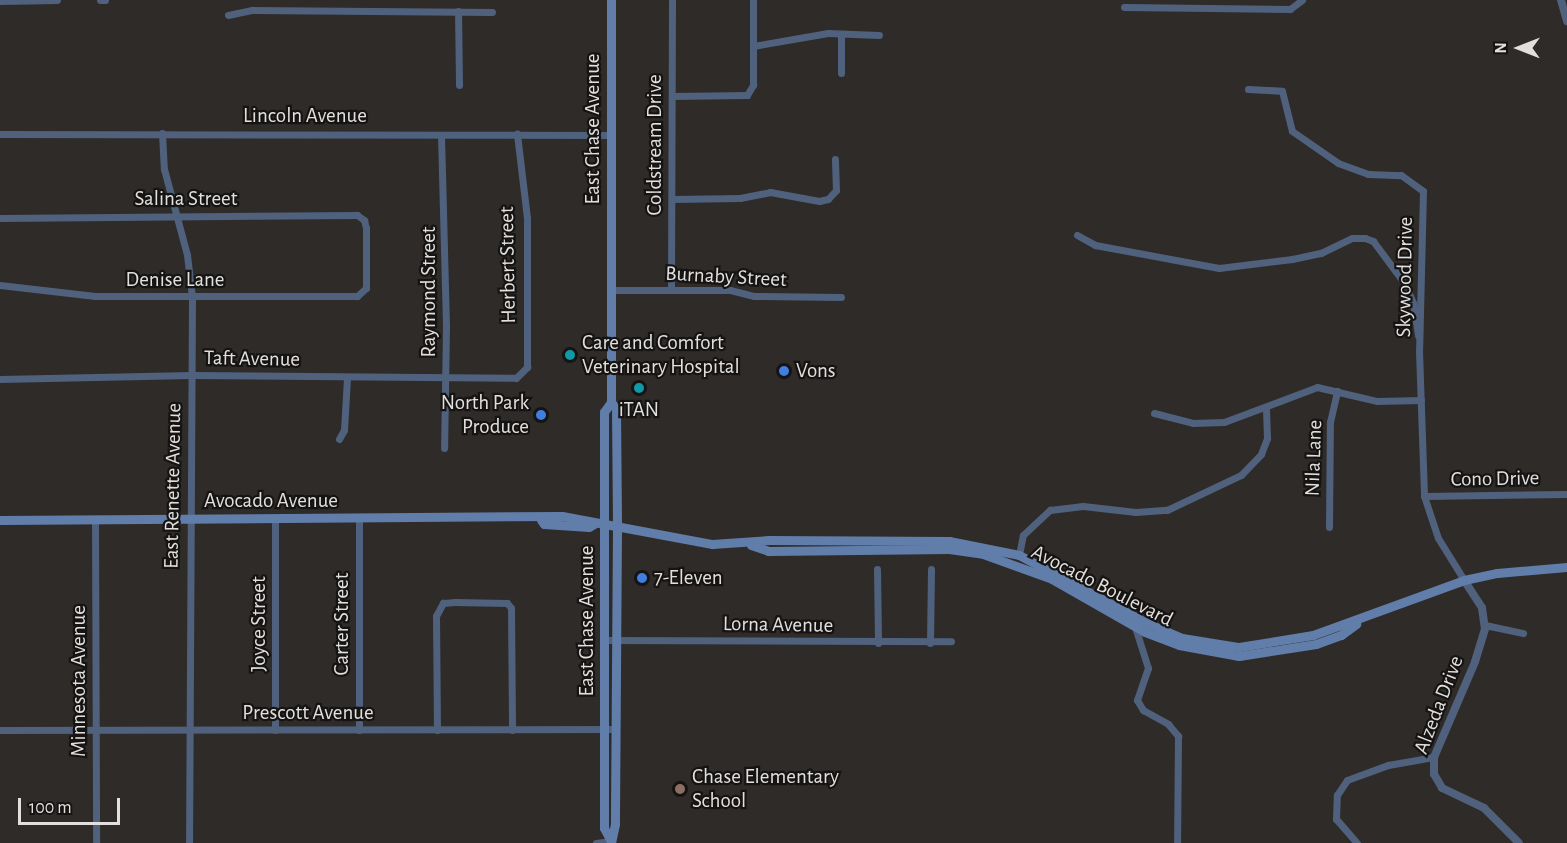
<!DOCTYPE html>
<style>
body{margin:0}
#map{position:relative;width:1567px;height:843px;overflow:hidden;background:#2f2b29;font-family:"Alegreya Sans",sans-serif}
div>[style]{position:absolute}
.minor>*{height:7px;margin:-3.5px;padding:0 3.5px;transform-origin:3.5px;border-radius:3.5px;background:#4f617d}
.tertiary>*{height:8px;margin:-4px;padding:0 4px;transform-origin:4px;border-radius:4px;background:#4f617d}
.secondary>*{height:9px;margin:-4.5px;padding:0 4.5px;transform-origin:4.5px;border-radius:4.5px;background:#617eaa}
.dots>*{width:16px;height:16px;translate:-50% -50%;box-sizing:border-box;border:3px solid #161413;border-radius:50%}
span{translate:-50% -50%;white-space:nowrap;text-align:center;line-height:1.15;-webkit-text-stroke:4.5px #161413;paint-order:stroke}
.street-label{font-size:21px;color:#e2e0de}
.poi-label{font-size:21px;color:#e2e0de}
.left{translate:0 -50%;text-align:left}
.right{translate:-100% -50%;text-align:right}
.north{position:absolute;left:1489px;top:18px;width:60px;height:60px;-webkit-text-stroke:4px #161413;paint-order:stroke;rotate:270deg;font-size:16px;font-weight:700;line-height:24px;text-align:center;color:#e2e0de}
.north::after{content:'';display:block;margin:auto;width:21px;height:27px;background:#e2e0de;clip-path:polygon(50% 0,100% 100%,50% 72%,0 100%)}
.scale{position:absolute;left:18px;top:798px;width:102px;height:27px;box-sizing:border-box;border:3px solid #e2e0de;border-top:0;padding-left:8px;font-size:18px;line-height:21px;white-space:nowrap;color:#e2e0de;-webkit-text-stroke:4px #161413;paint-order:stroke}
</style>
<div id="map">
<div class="minor">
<div style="left:100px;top:0;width:5px"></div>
<div style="left:0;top:1px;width:57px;rotate:-1deg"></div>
<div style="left:1124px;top:7px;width:166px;rotate:0.7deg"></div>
<div style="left:1290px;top:9px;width:15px;rotate:-37deg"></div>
<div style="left:458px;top:11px;width:74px;rotate:89.2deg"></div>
<div style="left:228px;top:15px;width:25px;rotate:-12deg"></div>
<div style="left:252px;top:10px;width:240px;rotate:0.5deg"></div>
<div style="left:753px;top:46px;width:76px;rotate:-9.8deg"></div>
<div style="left:828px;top:33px;width:51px;rotate:2.2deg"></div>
<div style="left:841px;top:73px;width:39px;rotate:-90deg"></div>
<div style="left:1248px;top:89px;width:34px;rotate:3deg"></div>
<div style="left:1282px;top:91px;width:41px;rotate:76deg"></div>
<div style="left:1292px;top:131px;width:56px;rotate:34.8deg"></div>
<div style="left:1338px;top:163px;width:32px;rotate:20deg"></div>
<div style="left:1368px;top:174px;width:33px;rotate:2deg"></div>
<div style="left:1401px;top:175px;width:27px;rotate:36deg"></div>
<div style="left:1423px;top:191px;width:160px;rotate:91.4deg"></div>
<div style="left:1419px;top:351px;width:145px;rotate:88deg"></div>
<div style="left:1424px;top:496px;width:44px;rotate:71.6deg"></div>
<div style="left:1438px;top:538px;width:49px;rotate:58.2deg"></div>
<div style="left:672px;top:96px;width:75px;rotate:-0.8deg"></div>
<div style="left:747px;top:95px;width:12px;rotate:-59deg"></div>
<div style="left:753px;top:85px;width:85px;rotate:-90deg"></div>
<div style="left:162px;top:133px;width:36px;rotate:87deg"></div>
<div style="left:164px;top:169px;width:89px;rotate:75deg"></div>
<div style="left:187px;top:255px;width:42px;rotate:83.2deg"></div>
<div style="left:192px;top:297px;width:546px;rotate:90.31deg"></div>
<div style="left:0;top:134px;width:611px;rotate:0.09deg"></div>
<div style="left:441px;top:135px;width:192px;rotate:88.5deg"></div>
<div style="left:446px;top:327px;width:121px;rotate:90.9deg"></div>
<div style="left:672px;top:199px;width:68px;rotate:-0.8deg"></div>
<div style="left:740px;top:198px;width:31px;rotate:-11deg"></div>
<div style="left:770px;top:192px;width:50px;rotate:10.4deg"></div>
<div style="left:819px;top:201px;width:9px;rotate:-13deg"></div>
<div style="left:828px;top:199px;width:12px;rotate:-48deg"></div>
<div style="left:836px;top:190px;width:31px;rotate:-92deg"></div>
<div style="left:0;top:218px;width:357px;rotate:-0.5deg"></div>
<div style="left:357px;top:215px;width:9px;rotate:36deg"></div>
<div style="left:364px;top:220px;width:8px;rotate:76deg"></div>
<div style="left:366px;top:228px;width:60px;rotate:90deg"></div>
<div style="left:366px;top:288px;width:12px;rotate:138deg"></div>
<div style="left:357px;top:296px;width:262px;rotate:180deg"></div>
<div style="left:95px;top:296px;width:96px;rotate:-173.4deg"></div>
<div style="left:1077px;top:235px;width:21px;rotate:29deg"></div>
<div style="left:1095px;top:245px;width:126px;rotate:10.5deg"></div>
<div style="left:1219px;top:268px;width:74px;rotate:-7deg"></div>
<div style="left:1292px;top:259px;width:30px;rotate:-12deg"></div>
<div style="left:1321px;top:253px;width:34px;rotate:-26deg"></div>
<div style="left:1352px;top:238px;width:13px"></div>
<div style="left:1365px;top:238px;width:9px;rotate:21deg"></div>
<div style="left:1373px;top:241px;width:54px;rotate:53.3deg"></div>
<div style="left:1405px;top:284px;width:21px;rotate:67deg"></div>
<div style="left:1413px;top:303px;width:33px;rotate:81deg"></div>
<div style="left:610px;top:290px;width:120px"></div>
<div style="left:730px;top:290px;width:25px;rotate:14deg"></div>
<div style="left:754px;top:296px;width:87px;rotate:0.7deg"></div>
<div style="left:671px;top:290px;width:290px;rotate:-89.8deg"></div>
<div style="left:0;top:379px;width:191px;rotate:-1.2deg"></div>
<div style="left:191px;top:375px;width:325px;rotate:0.5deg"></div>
<div style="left:516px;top:378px;width:16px;rotate:-45deg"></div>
<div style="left:527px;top:367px;width:149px;rotate:-90deg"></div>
<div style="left:527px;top:218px;width:85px;rotate:-96.8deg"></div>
<div style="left:1154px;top:413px;width:40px;rotate:14.4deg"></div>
<div style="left:1193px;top:423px;width:31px;rotate:-2deg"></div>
<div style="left:1224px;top:422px;width:99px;rotate:-20.6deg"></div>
<div style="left:1317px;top:387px;width:62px;rotate:13.1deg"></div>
<div style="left:1377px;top:401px;width:44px;rotate:-1.3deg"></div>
<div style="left:339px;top:439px;width:10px;rotate:-61deg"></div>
<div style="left:344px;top:430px;width:52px;rotate:-86.7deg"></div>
<div style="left:1424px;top:496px;width:143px;rotate:-0.8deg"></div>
<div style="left:275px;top:519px;width:211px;rotate:90deg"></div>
<div style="left:359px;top:519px;width:211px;rotate:90deg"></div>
<div style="left:95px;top:520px;width:323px;rotate:89.8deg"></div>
<div style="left:1329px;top:527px;width:105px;rotate:-89.5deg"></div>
<div style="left:1330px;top:422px;width:32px;rotate:-77deg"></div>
<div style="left:1019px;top:555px;width:20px;rotate:-79deg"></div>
<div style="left:1023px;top:535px;width:37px;rotate:-43deg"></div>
<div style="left:1050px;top:510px;width:33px;rotate:-7deg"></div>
<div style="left:1083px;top:506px;width:53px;rotate:6.5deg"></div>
<div style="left:1136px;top:512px;width:31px;rotate:-4deg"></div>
<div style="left:1167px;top:510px;width:82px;rotate:-25.3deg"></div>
<div style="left:1241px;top:475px;width:29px;rotate:-46deg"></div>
<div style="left:1261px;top:454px;width:17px;rotate:-69deg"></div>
<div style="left:1267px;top:438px;width:30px;rotate:-92deg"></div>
<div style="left:877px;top:569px;width:74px;rotate:89.2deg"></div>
<div style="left:1485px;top:625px;width:39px;rotate:12deg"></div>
<div style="left:1135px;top:627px;width:43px;rotate:72.4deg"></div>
<div style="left:1148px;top:668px;width:34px;rotate:109deg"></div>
<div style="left:1137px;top:700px;width:12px;rotate:59deg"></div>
<div style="left:1143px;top:710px;width:29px;rotate:29deg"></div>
<div style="left:1168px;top:724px;width:16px;rotate:50deg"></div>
<div style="left:1178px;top:736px;width:107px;rotate:90.5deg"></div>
<div style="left:605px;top:640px;width:346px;rotate:0.2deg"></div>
<div style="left:930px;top:643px;width:74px;rotate:-89.2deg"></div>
<div style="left:0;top:730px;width:615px;rotate:-0.09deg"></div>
<div style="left:437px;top:730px;width:114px;rotate:-90.5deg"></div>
<div style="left:436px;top:616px;width:15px;rotate:-62deg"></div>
<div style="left:443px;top:603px;width:12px;rotate:-5deg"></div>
<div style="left:455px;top:602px;width:52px;rotate:1.1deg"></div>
<div style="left:507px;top:603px;width:6px;rotate:51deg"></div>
<div style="left:511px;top:608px;width:122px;rotate:89.5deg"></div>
<div style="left:596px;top:843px;width:15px;rotate:-8deg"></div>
<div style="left:1357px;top:843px;width:32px;rotate:-131deg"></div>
<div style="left:1336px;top:819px;width:24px;rotate:-88deg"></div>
<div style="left:1337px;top:795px;width:18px;rotate:-56deg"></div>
<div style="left:1347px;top:780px;width:44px;rotate:-20.1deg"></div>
<div style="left:1388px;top:765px;width:47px;rotate:-9.9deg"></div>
</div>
<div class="tertiary">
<div style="left:1561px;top:0;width:22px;rotate:74deg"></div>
<div style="left:1464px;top:580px;width:33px;rotate:57deg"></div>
<div style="left:1482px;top:608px;width:21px;rotate:82deg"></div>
<div style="left:1485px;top:629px;width:34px;rotate:107deg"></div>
<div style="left:1475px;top:662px;width:103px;rotate:113.3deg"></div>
<div style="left:1434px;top:757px;width:17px;rotate:90deg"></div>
<div style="left:1434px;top:774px;width:16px;rotate:60deg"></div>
<div style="left:1442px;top:788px;width:47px;rotate:25.5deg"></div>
<div style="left:1484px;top:808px;width:49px;rotate:45deg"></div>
</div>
<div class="secondary">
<div style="left:611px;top:0;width:402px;rotate:90deg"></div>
<div style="left:611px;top:402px;width:9px;rotate:54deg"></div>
<div style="left:616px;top:409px;width:119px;rotate:89.5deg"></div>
<div style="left:617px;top:528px;width:296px;rotate:90.4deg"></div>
<div style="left:615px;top:824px;width:19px;rotate:102deg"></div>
<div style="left:611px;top:402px;width:12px;rotate:125deg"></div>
<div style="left:604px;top:412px;width:416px;rotate:90deg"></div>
<div style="left:604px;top:828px;width:15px;rotate:62deg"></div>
<div style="left:0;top:520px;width:562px;rotate:-0.41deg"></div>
<div style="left:562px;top:516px;width:153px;rotate:10.6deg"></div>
<div style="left:712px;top:544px;width:57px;rotate:-4deg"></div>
<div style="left:769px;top:540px;width:180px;rotate:0.3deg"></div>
<div style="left:949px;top:541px;width:71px;rotate:11.3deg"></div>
<div style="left:1019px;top:555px;width:147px;rotate:28deg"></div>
<div style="left:1149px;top:624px;width:36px;rotate:23deg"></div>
<div style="left:1182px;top:638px;width:58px;rotate:9deg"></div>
<div style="left:1239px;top:647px;width:75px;rotate:-9.2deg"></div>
<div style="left:1313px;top:635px;width:161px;rotate:-20deg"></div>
<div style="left:1464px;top:580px;width:34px;rotate:-12deg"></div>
<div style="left:1497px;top:573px;width:70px;rotate:-4.9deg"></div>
<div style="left:541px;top:520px;width:5px;rotate:53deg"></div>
<div style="left:544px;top:524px;width:45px;rotate:3.8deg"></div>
<div style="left:589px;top:527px;width:6px;rotate:-31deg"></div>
<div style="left:751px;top:545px;width:18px;rotate:19deg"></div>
<div style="left:768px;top:551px;width:181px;rotate:-0.6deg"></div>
<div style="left:949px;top:549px;width:34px;rotate:8deg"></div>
<div style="left:983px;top:554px;width:73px;rotate:19.9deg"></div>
<div style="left:1052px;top:579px;width:107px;rotate:29.7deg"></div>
<div style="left:1145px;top:632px;width:36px;rotate:21deg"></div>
<div style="left:1179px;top:645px;width:61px;rotate:10.4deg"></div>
<div style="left:1239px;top:656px;width:78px;rotate:-8.9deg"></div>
<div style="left:1316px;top:644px;width:27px;rotate:-20deg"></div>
<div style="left:1341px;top:635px;width:19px;rotate:-36deg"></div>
</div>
<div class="dots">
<div style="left:570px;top:355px;background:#0f9aa8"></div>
<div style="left:784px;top:371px;background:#3f7fe0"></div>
<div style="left:639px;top:388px;background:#0f9aa8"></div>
<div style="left:541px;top:415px;background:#3f7fe0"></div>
<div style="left:642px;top:578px;background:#3f7fe0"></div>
<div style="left:680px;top:789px;background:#8d6e63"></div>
</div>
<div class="street-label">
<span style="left:305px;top:116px">Lincoln Avenue</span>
<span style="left:593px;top:129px;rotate:-90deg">East Chase Avenue</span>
<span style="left:655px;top:145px;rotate:-90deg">Coldstream Drive</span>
<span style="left:186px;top:199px">Salina Street</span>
<span style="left:508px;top:265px;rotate:-91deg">Herbert Street</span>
<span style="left:726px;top:277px;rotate:3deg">Burnaby Street</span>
<span style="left:1405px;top:277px;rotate:-89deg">Skywood Drive</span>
<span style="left:175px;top:280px">Denise Lane</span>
<span style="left:429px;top:292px;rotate:-90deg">Raymond Street</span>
<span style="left:252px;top:359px;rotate:1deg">Taft Avenue</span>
<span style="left:1314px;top:458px;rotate:-88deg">Nila Lane</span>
<span style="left:1495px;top:479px;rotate:-1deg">Cono Drive</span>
<span style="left:173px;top:486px;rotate:-89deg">East Renette Avenue</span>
<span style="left:271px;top:501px">Avocado Avenue</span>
<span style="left:1102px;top:586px;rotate:27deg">Avocado Boulevard</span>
<span style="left:587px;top:621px;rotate:-90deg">East Chase Avenue</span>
<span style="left:259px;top:624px;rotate:-90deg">Joyce Street</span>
<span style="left:342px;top:624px;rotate:-90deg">Carter Street</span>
<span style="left:778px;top:625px;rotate:1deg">Lorna Avenue</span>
<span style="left:79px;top:681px;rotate:-90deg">Minnesota Avenue</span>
<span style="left:1439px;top:705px;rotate:-69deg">Alzeda Drive</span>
<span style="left:308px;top:713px">Prescott Avenue</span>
</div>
<div class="poi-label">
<span class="left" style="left:582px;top:355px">Care and Comfort<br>Veterinary Hospital</span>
<span class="left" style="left:796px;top:371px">Vons</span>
<span class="right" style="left:529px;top:415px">North Park<br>Produce</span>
<span style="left:639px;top:410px">iTAN</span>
<span class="left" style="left:654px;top:578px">7-Eleven</span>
<span class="left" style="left:692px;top:789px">Chase Elementary<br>School</span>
</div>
<div class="north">N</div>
<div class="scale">100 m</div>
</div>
